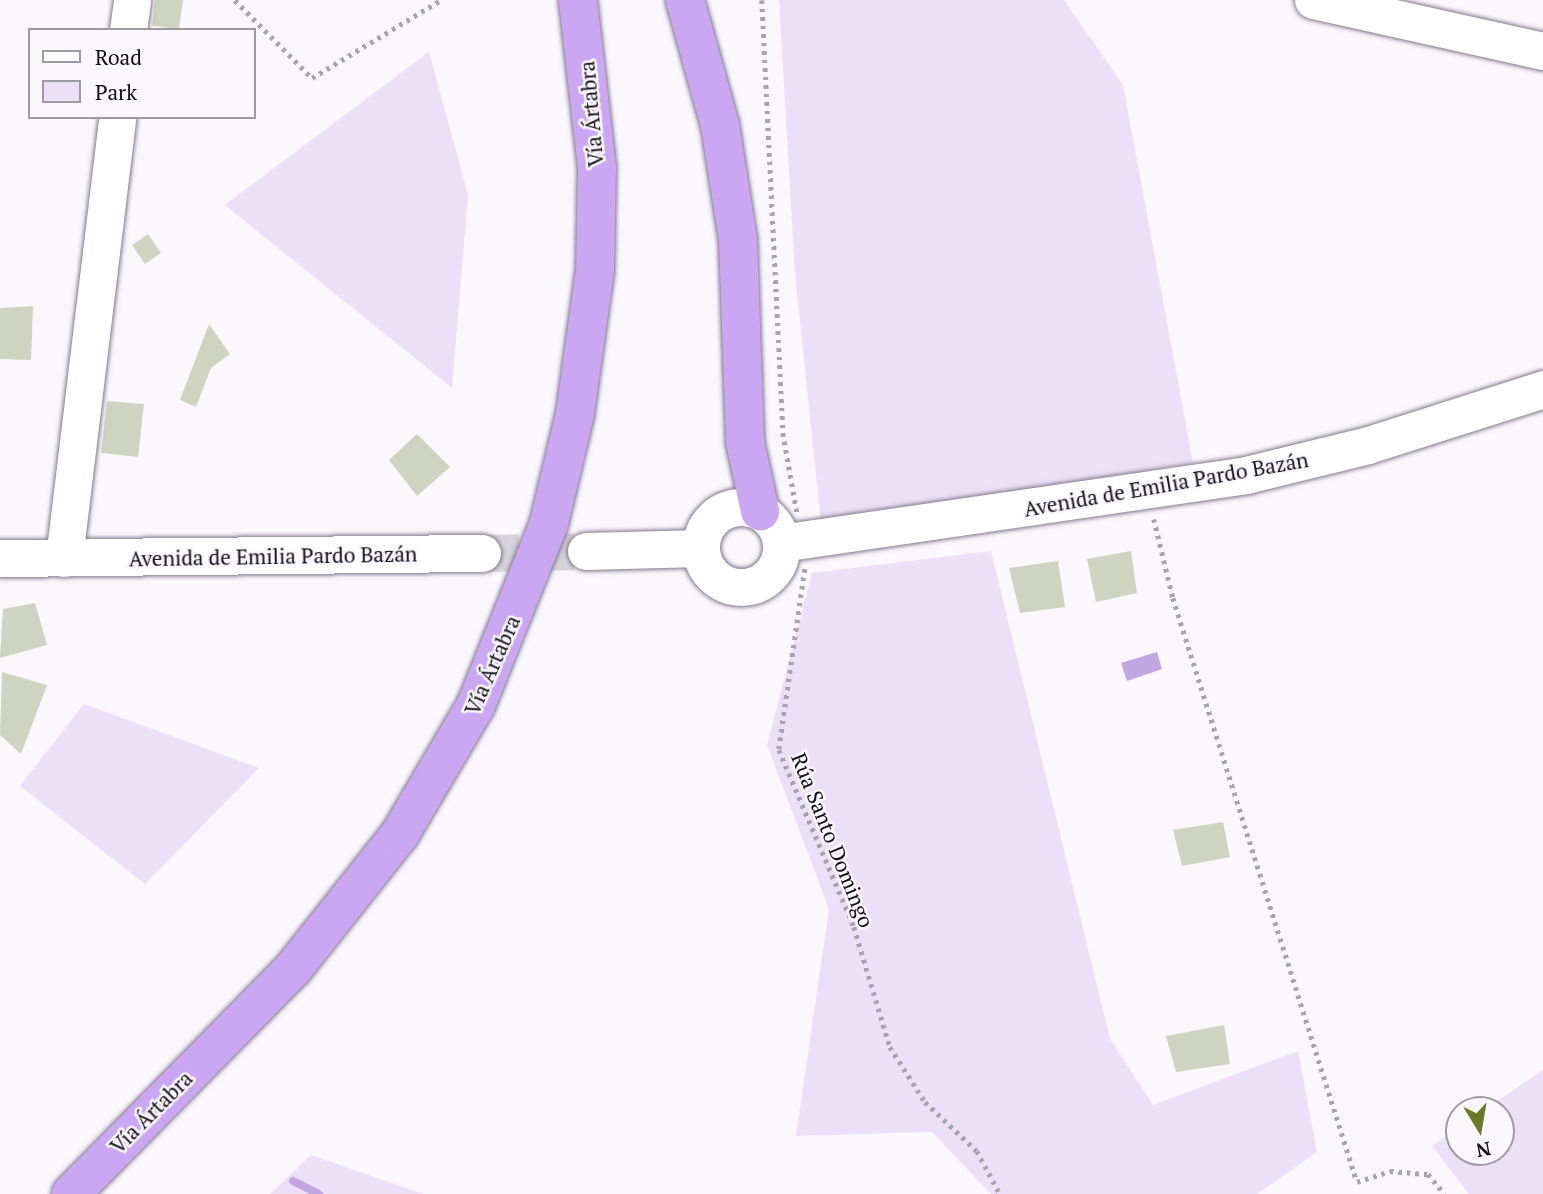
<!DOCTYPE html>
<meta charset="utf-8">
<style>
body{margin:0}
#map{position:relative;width:1543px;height:1194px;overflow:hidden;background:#faf7ff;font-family:"PT Serif",serif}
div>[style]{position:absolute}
.green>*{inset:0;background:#ebe0f8}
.water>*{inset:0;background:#c2a6e1}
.stream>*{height:8px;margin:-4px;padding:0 4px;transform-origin:4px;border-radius:4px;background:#c2a6e1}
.building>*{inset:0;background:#ced4bf}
.minor-tunnel>*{height:37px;margin-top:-18.5px;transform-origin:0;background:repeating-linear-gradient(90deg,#d7d4dc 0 37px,transparent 0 55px)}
.path>*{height:4.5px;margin-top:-2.25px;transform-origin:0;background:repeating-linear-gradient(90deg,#a7a4ac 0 3.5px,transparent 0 8.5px)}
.roads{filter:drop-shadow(0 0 2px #827a8c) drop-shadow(0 0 2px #827a8c)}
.minor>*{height:37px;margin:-18.5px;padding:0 18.5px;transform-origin:18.5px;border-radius:18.5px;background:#fff}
.minor>.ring{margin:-18.5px;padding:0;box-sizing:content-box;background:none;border:37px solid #fff;border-radius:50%}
.highway>*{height:38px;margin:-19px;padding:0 19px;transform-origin:19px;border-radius:19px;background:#cba7f3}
span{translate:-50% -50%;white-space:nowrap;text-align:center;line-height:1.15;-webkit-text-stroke:5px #faf7ff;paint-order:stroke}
.street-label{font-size:21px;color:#110e15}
.legend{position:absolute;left:28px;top:28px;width:228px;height:91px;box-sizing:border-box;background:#faf7ff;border:2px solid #9d9aa1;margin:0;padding:9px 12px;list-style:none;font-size:21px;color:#110e15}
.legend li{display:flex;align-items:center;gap:14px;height:35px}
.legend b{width:35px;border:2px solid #9d9aa1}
.north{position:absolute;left:1445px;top:1096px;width:70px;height:70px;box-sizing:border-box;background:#faf7ff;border:2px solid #9d9aa1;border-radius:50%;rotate:169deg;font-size:19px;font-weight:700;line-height:28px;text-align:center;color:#110e15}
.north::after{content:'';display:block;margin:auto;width:24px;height:32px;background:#6a7a28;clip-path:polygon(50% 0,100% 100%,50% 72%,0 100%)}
</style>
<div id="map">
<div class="green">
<div style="clip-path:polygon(779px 0,1064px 0,1123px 85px,1193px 463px,821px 523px,795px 273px)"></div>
<div style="clip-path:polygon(429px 52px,468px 195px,452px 388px,225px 205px)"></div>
<div style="clip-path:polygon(991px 551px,1110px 1039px,1153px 1105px,1298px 1051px,1317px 1152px,1257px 1194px,991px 1194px,932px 1132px,796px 1136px,829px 909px,767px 745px,812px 573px)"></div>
<div style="clip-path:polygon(84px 704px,259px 768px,145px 884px,20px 786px)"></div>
<div style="clip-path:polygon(1543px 1070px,1543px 1194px,1469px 1194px,1432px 1146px,1459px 1127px,1459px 1152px,1501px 1152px,1501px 1110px,1484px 1110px)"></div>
<div style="clip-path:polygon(311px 1155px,423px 1194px,270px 1194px)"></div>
</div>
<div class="water">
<div style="clip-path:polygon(1157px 652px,1162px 669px,1127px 681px,1121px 663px)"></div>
</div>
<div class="stream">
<div style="left:293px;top:1181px;width:29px;rotate:27deg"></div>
</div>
<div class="building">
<div style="clip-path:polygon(155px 0,183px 0,179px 29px,152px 26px)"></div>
<div style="clip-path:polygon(148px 234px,161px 253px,145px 264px,132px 245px)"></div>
<div style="clip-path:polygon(33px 306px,31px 360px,0 359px,0 308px)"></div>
<div style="clip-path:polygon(209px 324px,230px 354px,211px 368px,196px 407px,180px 400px)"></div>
<div style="clip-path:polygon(107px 401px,144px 404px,138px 457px,101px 453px)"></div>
<div style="clip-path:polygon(417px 434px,450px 467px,417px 496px,389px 460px)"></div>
<div style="clip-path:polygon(1131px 551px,1137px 593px,1096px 602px,1087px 559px)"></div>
<div style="clip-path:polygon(1058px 561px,1065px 607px,1020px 613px,1009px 568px)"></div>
<div style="clip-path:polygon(35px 603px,47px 645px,0 658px,3px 609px)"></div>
<div style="clip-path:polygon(2px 672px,47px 685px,21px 754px,0 735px)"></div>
<div style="clip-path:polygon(1223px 822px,1230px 857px,1182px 866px,1173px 830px)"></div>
<div style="clip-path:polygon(1224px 1025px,1230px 1064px,1176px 1072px,1166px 1036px)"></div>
</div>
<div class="minor-tunnel">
<div style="left:482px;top:553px;width:104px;rotate:-1.1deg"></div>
</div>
<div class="path">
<div style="left:235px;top:0;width:110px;rotate:45.4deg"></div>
<div style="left:312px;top:78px;width:151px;rotate:-31.2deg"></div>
<div style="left:762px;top:0;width:434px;rotate:87.2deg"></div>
<div style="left:783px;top:433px;width:80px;rotate:80deg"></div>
<div style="left:1154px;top:519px;width:81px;rotate:76.5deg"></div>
<div style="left:1173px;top:598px;width:612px;rotate:72.51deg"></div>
<div style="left:1357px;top:1182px;width:35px;rotate:-18deg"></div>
<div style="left:1390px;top:1171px;width:38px;rotate:5deg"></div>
<div style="left:1428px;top:1174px;width:26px;rotate:50deg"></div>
<div style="left:805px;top:569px;width:183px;rotate:98.2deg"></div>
<div style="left:779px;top:750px;width:192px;rotate:67deg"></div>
<div style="left:854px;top:927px;width:125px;rotate:73.3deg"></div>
<div style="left:890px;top:1047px;width:65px;rotate:57.5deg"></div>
<div style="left:925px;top:1102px;width:71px;rotate:43.3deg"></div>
<div style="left:977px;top:1151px;width:49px;rotate:61.9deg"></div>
</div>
<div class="roads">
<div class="minor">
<div style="left:1313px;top:0;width:236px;rotate:12.5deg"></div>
<div style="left:128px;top:30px;width:30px;rotate:-82deg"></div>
<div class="ring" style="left:701px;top:507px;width:43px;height:43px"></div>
<div style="left:781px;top:543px;width:470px;rotate:-8.3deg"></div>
<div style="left:1246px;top:475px;width:126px;rotate:-13.8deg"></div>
<div style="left:1368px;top:445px;width:184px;rotate:-17.7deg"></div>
<div style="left:586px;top:551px;width:115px;rotate:-1.5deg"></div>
<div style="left:0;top:558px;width:482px;rotate:-0.6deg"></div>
<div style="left:64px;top:558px;width:444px;rotate:-83.1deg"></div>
</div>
<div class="highway">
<div style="left:685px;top:0;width:130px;rotate:74.4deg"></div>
<div style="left:720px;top:125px;width:116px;rotate:81.1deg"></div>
<div style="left:738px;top:240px;width:202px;rotate:88deg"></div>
<div style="left:745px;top:442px;width:71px;rotate:77.7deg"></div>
<div style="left:71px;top:1194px;width:316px;rotate:-45.4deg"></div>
<div style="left:293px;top:969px;width:172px;rotate:-51.6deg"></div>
<div style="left:400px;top:834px;width:150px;rotate:-59.5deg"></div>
<div style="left:476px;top:705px;width:196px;rotate:-68.1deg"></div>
<div style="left:549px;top:523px;width:112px;rotate:-76.6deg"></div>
<div style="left:575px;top:414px;width:145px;rotate:-82.1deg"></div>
<div style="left:595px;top:270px;width:102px;rotate:-88.9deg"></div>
<div style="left:597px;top:168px;width:169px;rotate:-96.5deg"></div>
</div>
</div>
<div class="street-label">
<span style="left:591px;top:114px;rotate:-95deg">Vía Ártabra</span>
<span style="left:1166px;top:484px;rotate:-10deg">Avenida de Emilia Pardo Bazán</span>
<span style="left:273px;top:556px;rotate:-1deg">Avenida de Emilia Pardo Bazán</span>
<span style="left:492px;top:665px;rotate:-66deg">Vía Ártabra</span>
<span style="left:833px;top:840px;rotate:68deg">Rúa Santo Domingo</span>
<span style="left:151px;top:1112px;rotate:-45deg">Vía Ártabra</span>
</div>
<ul class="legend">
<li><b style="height:9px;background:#fff"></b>Road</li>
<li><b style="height:19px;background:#ebe0f8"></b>Park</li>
</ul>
<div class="north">N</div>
</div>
